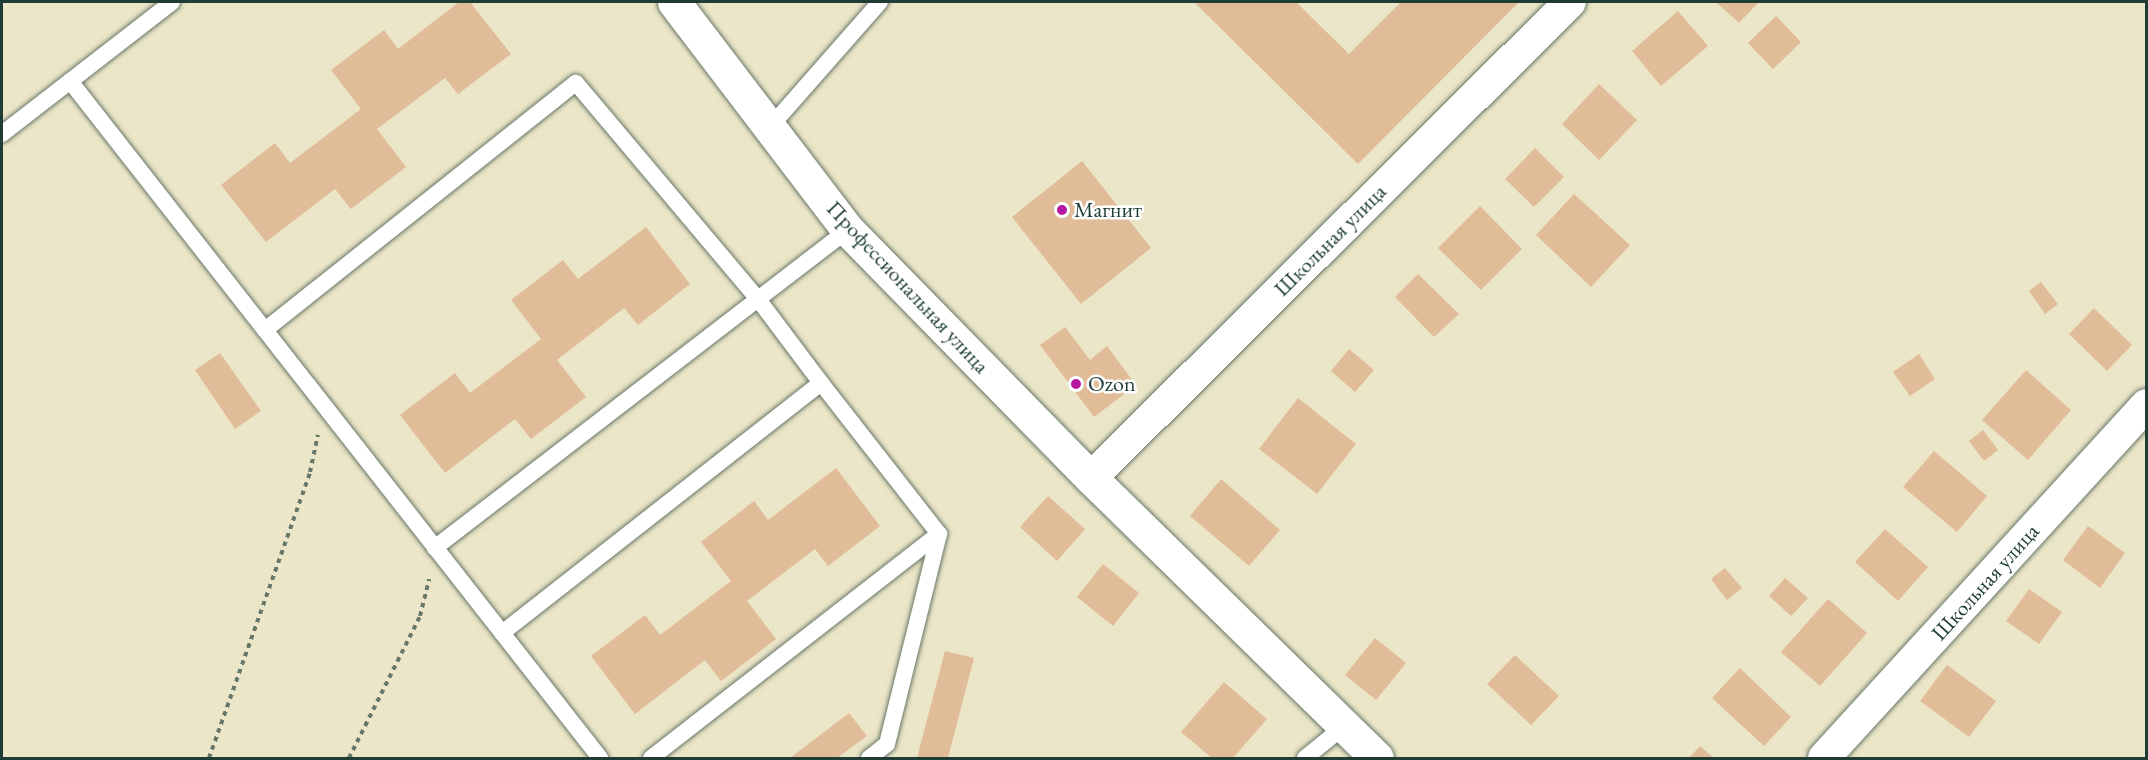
<!DOCTYPE html>
<meta charset="utf-8">
<style>
body{margin:0}
#map{position:relative;width:2148px;height:760px;overflow:hidden;background:#ece6c8;font-family:"EB Garamond",serif}
div>[style]{position:absolute}
.building>*{inset:0;background:#e0bc99}
.path>*{height:4px;margin-top:-2px;transform-origin:0;background:repeating-linear-gradient(90deg,#677868 0 4.5px,transparent 0 9px)}
.roads{filter:drop-shadow(0 0 2px #677868) drop-shadow(0 0 2px #677868)}
.lane>*{height:16px;margin:-8px;padding:0 8px;transform-origin:8px;border-radius:8px;background:#fff}
.street>*{height:32px;margin:-16px;padding:0 16px;transform-origin:16px;border-radius:16px;background:#fff}
.secondary>*{height:33px;margin:-16.5px;padding:0 16.5px;transform-origin:16.5px;border-radius:16.5px;background:#fff}
.dots>*{width:16px;height:16px;translate:-50% -50%;box-sizing:border-box;border:3px solid #fff;border-radius:50%}
span{translate:-50% -50%;white-space:nowrap;text-align:center;line-height:1.15;-webkit-text-stroke:5px #fff;paint-order:stroke}
.poi-label{font-size:22px;color:#1f3d34}
.left{translate:0 -50%;text-align:left}
.street-label{font-size:22px;color:#1f3d34}
.frame{position:absolute;inset:0;border:3px solid #1f3d34;pointer-events:none}
</style>
<div id="map">
<div class="building">
<div style="clip-path:polygon(459px 2px,470px 2px,511px 54px,458px 94px,445px 78px,377px 129px,406px 167px,351px 209px,335px 189px,266px 242px,221px 185px,275px 143px,290px 163px,361px 109px,331px 70px,384px 30px,398px 49px)"></div>
<div style="clip-path:polygon(1194px 2px,1296px 2px,1349px 54px,1401px 2px,1519px 2px,1358px 164px)"></div>
<div style="clip-path:polygon(1716px 2px,1759px 2px,1739px 23px)"></div>
<div style="clip-path:polygon(1678px 11px,1708px 46px,1661px 86px,1632px 51px)"></div>
<div style="clip-path:polygon(1776px 16px,1801px 42px,1773px 69px,1748px 43px)"></div>
<div style="clip-path:polygon(1599px 84px,1637px 120px,1599px 160px,1562px 124px)"></div>
<div style="clip-path:polygon(1535px 148px,1564px 177px,1534px 207px,1505px 179px)"></div>
<div style="clip-path:polygon(1082px 161px,1151px 248px,1081px 304px,1012px 217px)"></div>
<div style="clip-path:polygon(1574px 194px,1630px 245px,1591px 287px,1536px 235px)"></div>
<div style="clip-path:polygon(1480px 206px,1522px 249px,1481px 290px,1438px 248px)"></div>
<div style="clip-path:polygon(646px 227px,690px 284px,638px 325px,624px 308px,557px 360px,586px 397px,531px 439px,515px 419px,445px 473px,400px 415px,455px 373px,470px 393px,541px 339px,511px 300px,563px 260px,578px 279px)"></div>
<div style="clip-path:polygon(1418px 274px,1459px 314px,1434px 337px,1395px 297px)"></div>
<div style="clip-path:polygon(2041px 282px,2058px 304px,2045px 314px,2029px 291px)"></div>
<div style="clip-path:polygon(2094px 308px,2132px 345px,2107px 371px,2069px 334px)"></div>
<div style="clip-path:polygon(1065px 327px,1090px 360px,1107px 346px,1136px 385px,1094px 417px,1040px 345px)"></div>
<div style="clip-path:polygon(1349px 349px,1374px 370px,1355px 392px,1331px 371px)"></div>
<div style="clip-path:polygon(220px 353px,261px 411px,235px 429px,195px 370px)"></div>
<div style="clip-path:polygon(1919px 354px,1935px 379px,1910px 396px,1893px 372px)"></div>
<div style="clip-path:polygon(2026px 370px,2071px 410px,2028px 460px,1982px 420px)"></div>
<div style="clip-path:polygon(1298px 398px,1356px 444px,1317px 494px,1259px 449px)"></div>
<div style="clip-path:polygon(1983px 430px,1998px 450px,1984px 461px,1969px 441px)"></div>
<div style="clip-path:polygon(1934px 451px,1987px 496px,1957px 532px,1903px 487px)"></div>
<div style="clip-path:polygon(836px 468px,880px 526px,828px 566px,815px 549px,747px 601px,776px 639px,721px 681px,705px 660px,635px 714px,591px 656px,645px 615px,660px 635px,731px 581px,701px 542px,754px 501px,768px 520px)"></div>
<div style="clip-path:polygon(1221px 479px,1280px 530px,1249px 566px,1190px 516px)"></div>
<div style="clip-path:polygon(1048px 496px,1085px 529px,1057px 561px,1020px 527px)"></div>
<div style="clip-path:polygon(2088px 526px,2125px 553px,2100px 588px,2063px 560px)"></div>
<div style="clip-path:polygon(1885px 529px,1928px 567px,1898px 601px,1855px 562px)"></div>
<div style="clip-path:polygon(1103px 564px,1139px 593px,1113px 626px,1077px 597px)"></div>
<div style="clip-path:polygon(1725px 568px,1742px 588px,1727px 600px,1711px 579px)"></div>
<div style="clip-path:polygon(1785px 578px,1808px 598px,1791px 616px,1769px 596px)"></div>
<div style="clip-path:polygon(2029px 589px,2062px 612px,2039px 644px,2006px 621px)"></div>
<div style="clip-path:polygon(1828px 599px,1867px 633px,1820px 686px,1781px 652px)"></div>
<div style="clip-path:polygon(1375px 638px,1406px 663px,1376px 700px,1345px 675px)"></div>
<div style="clip-path:polygon(945px 651px,974px 658px,948px 758px,917px 758px)"></div>
<div style="clip-path:polygon(1515px 655px,1559px 696px,1531px 725px,1487px 684px)"></div>
<div style="clip-path:polygon(1947px 665px,1996px 701px,1969px 737px,1920px 701px)"></div>
<div style="clip-path:polygon(1740px 668px,1791px 717px,1764px 746px,1712px 698px)"></div>
<div style="clip-path:polygon(1224px 682px,1267px 719px,1233px 758px,1212px 758px,1181px 732px)"></div>
<div style="clip-path:polygon(849px 713px,867px 736px,837px 758px,790px 758px)"></div>
<div style="clip-path:polygon(1700px 746px,1714px 758px,1689px 758px)"></div>
</div>
<div class="path">
<div style="left:209px;top:758px;width:303px;rotate:-70.5deg"></div>
<div style="left:310px;top:472px;width:38px;rotate:-78deg"></div>
<div style="left:349px;top:758px;width:159px;rotate:-63.4deg"></div>
<div style="left:420px;top:616px;width:38px;rotate:-76deg"></div>
</div>
<div class="roads">
<div class="lane">
<div style="left:70px;top:81px;width:860px;rotate:51.94deg"></div>
<div style="left:771px;top:126px;width:165px;rotate:-48.7deg"></div>
<div style="left:2px;top:134px;width:215px;rotate:-37.8deg"></div>
<div style="left:265px;top:330px;width:397px;rotate:-38.5deg"></div>
<div style="left:576px;top:83px;width:282px;rotate:49.9deg"></div>
<div style="left:758px;top:299px;width:408px;rotate:142.4deg"></div>
<div style="left:502px;top:633px;width:405px;rotate:-38.1deg"></div>
<div style="left:821px;top:383px;width:105px;rotate:-126.9deg"></div>
<div style="left:758px;top:299px;width:113px;rotate:-37.5deg"></div>
<div style="left:651px;top:758px;width:365px;rotate:-37.9deg"></div>
<div style="left:939px;top:534px;width:192px;rotate:-128deg"></div>
<div style="left:869px;top:758px;width:23px;rotate:-38deg"></div>
<div style="left:887px;top:744px;width:216px;rotate:-76.1deg"></div>
<div style="left:1305px;top:758px;width:48px;rotate:-39deg"></div>
</div>
<div class="street">
<div style="left:1091px;top:478px;width:675px;rotate:-44.82deg"></div>
<div style="left:1824px;top:758px;width:478px;rotate:-47.6deg"></div>
</div>
<div class="secondary">
<div style="left:674px;top:2px;width:287px;rotate:52.7deg"></div>
<div style="left:848px;top:230px;width:347px;rotate:45.6deg"></div>
<div style="left:1091px;top:478px;width:400px;rotate:44.4deg"></div>
</div>
</div>
<div class="dots">
<div style="left:1062px;top:210px;background:#b5179e"></div>
<div style="left:1076px;top:384px;background:#b5179e"></div>
</div>
<div class="poi-label">
<span class="left" style="left:1074px;top:210px">Магнит</span>
<span class="left" style="left:1088px;top:384px">Ozon</span>
</div>
<div class="street-label">
<span style="left:1330px;top:240px;rotate:-45deg">Школьная улица</span>
<span style="left:908px;top:287px;rotate:47deg">Профессиональная улица</span>
<span style="left:1985px;top:582px;rotate:-48deg">Школьная улица</span>
</div>
<div class="frame"></div>
</div>
